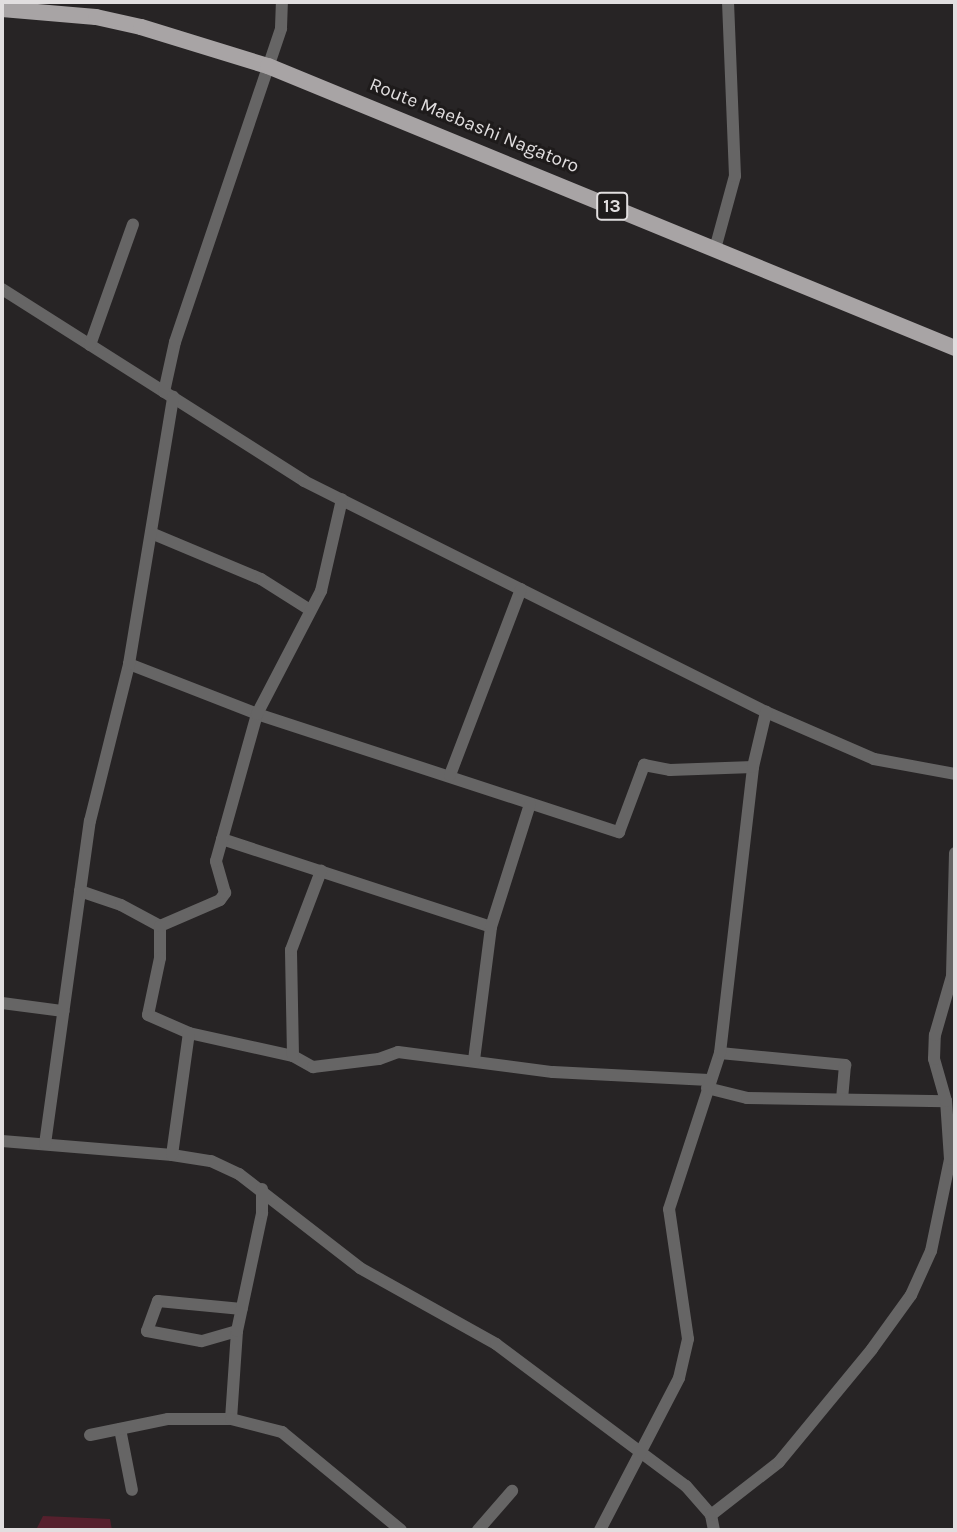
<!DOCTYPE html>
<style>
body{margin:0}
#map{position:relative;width:957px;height:1532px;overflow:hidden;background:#272425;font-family:Karla,sans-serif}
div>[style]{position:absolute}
.green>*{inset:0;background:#56202d}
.minor>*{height:12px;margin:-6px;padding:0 6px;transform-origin:6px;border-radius:6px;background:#666565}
.major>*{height:16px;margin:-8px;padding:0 8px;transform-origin:8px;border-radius:8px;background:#a8a4a5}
span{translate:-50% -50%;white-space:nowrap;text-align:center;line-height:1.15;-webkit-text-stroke:6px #1e1b1b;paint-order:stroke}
.shield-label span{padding:2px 5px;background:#1e1b1b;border:2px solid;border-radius:5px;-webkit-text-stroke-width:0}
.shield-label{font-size:18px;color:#e1dedf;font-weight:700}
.street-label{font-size:19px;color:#e1dedf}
.frame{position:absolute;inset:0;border:4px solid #e1dedf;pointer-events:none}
</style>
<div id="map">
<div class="green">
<div style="clip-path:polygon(43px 1516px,110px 1519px,112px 1530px,36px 1530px)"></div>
</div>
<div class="minor">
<div style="left:715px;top:249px;width:76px;rotate:-74.7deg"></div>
<div style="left:735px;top:176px;width:174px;rotate:-92.3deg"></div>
<div style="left:2px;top:289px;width:358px;rotate:32.4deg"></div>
<div style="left:304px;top:481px;width:517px;rotate:26.57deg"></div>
<div style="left:766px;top:712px;width:118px;rotate:23.5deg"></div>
<div style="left:874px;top:759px;width:82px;rotate:10.5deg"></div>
<div style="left:90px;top:345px;width:128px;rotate:-70.4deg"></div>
<div style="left:164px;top:392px;width:51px;rotate:-77.6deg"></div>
<div style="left:175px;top:342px;width:331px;rotate:-71.3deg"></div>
<div style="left:281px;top:28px;width:26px;rotate:-88deg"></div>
<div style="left:151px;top:533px;width:119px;rotate:22.7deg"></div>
<div style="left:261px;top:579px;width:58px;rotate:32.3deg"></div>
<div style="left:129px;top:664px;width:137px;rotate:21.3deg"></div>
<div style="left:257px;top:714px;width:381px;rotate:18.1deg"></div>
<div style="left:619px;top:832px;width:72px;rotate:-69.5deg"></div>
<div style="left:644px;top:765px;width:26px;rotate:11deg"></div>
<div style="left:670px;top:770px;width:83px;rotate:-2.1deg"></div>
<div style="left:450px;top:775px;width:199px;rotate:-69.1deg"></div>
<div style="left:222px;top:839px;width:283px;rotate:18.1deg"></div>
<div style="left:80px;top:891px;width:43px;rotate:18.9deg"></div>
<div style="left:121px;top:905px;width:44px;rotate:28.3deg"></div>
<div style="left:160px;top:926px;width:32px;rotate:90deg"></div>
<div style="left:160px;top:958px;width:58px;rotate:101.9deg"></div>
<div style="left:148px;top:1015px;width:45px;rotate:23.7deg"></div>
<div style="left:189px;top:1033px;width:107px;rotate:12.5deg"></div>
<div style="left:293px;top:1056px;width:23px;rotate:29deg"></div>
<div style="left:313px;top:1067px;width:66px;rotate:-6.9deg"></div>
<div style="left:379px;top:1059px;width:20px;rotate:-20deg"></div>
<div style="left:398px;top:1052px;width:156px;rotate:7.4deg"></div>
<div style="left:553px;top:1072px;width:156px;rotate:2.9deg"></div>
<div style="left:160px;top:926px;width:65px;rotate:-23.4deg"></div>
<div style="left:220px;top:900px;width:9px;rotate:-54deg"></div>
<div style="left:225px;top:893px;width:33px;rotate:-106deg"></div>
<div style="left:216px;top:861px;width:153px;rotate:-74.4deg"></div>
<div style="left:257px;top:714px;width:139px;rotate:-62.5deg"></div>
<div style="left:321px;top:591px;width:94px;rotate:-77.1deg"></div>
<div style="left:2px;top:1003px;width:62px;rotate:7.5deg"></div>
<div style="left:720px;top:1053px;width:126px;rotate:5.5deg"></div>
<div style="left:845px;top:1065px;width:34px;rotate:95deg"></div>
<div style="left:293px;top:1056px;width:106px;rotate:-91.1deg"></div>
<div style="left:291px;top:950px;width:85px;rotate:-69.2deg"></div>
<div style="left:474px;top:1060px;width:134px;rotate:-82.7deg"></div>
<div style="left:491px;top:927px;width:129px;rotate:-72.4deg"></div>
<div style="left:707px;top:1088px;width:41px;rotate:14deg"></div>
<div style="left:747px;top:1098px;width:199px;rotate:0.9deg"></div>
<div style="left:2px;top:1141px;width:171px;rotate:4.7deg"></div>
<div style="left:172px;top:1155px;width:39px;rotate:9deg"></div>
<div style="left:211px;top:1161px;width:31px;rotate:25deg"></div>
<div style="left:239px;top:1174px;width:153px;rotate:37.8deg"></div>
<div style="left:360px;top:1268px;width:156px;rotate:29.2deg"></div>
<div style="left:496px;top:1344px;width:237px;rotate:36.8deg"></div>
<div style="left:686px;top:1486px;width:38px;rotate:49deg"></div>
<div style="left:711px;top:1515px;width:15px;rotate:79deg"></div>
<div style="left:45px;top:1144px;width:326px;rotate:-82.1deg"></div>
<div style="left:90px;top:821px;width:162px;rotate:-76deg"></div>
<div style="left:129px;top:664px;width:271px;rotate:-80.6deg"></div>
<div style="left:172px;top:1155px;width:123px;rotate:-82.1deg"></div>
<div style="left:237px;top:1331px;width:37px;rotate:164deg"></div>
<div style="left:201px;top:1341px;width:55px;rotate:-169.5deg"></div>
<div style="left:147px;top:1331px;width:32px;rotate:-70deg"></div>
<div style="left:158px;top:1301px;width:84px;rotate:5.4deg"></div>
<div style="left:231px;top:1419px;width:88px;rotate:-86.1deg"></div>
<div style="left:237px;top:1331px;width:121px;rotate:-78deg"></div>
<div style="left:262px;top:1213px;width:24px;rotate:-90deg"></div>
<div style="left:120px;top:1429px;width:62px;rotate:78.9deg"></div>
<div style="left:90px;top:1435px;width:80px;rotate:-11.6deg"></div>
<div style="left:168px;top:1419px;width:63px"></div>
<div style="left:231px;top:1419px;width:53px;rotate:14.3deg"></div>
<div style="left:282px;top:1432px;width:154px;rotate:39.5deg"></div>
<div style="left:711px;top:1515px;width:86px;rotate:-37.9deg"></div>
<div style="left:779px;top:1462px;width:146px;rotate:-50.5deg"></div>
<div style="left:872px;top:1349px;width:67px;rotate:-54.2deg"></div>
<div style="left:911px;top:1295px;width:48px;rotate:-65.6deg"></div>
<div style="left:931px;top:1251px;width:94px;rotate:-78.3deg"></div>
<div style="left:950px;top:1159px;width:58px;rotate:-93.9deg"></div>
<div style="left:946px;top:1101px;width:44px;rotate:-105.9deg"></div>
<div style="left:934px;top:1059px;width:24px;rotate:-88deg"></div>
<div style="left:935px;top:1035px;width:61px;rotate:-73.9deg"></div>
<div style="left:952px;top:976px;width:123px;rotate:-88.6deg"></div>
<div style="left:478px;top:1530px;width:52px;rotate:-48.9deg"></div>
<div style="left:600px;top:1530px;width:171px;rotate:-62.5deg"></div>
<div style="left:679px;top:1378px;width:40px;rotate:-77deg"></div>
<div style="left:688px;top:1339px;width:131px;rotate:-98.3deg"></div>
<div style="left:669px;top:1209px;width:164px;rotate:-71.9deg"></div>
<div style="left:720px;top:1053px;width:288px;rotate:-83.4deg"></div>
<div style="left:753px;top:767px;width:57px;rotate:-76.7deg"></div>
</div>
<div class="major">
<div style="left:2px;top:9px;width:94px;rotate:4.9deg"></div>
<div style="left:96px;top:17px;width:46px;rotate:12.5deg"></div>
<div style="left:141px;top:27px;width:133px;rotate:17.1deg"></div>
<div style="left:268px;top:66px;width:743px;rotate:22.32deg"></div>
</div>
<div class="shield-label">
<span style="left:612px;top:206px">13</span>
</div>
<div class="street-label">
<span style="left:474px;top:126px;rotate:22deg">Route Maebashi Nagatoro</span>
</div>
<div class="frame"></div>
</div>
